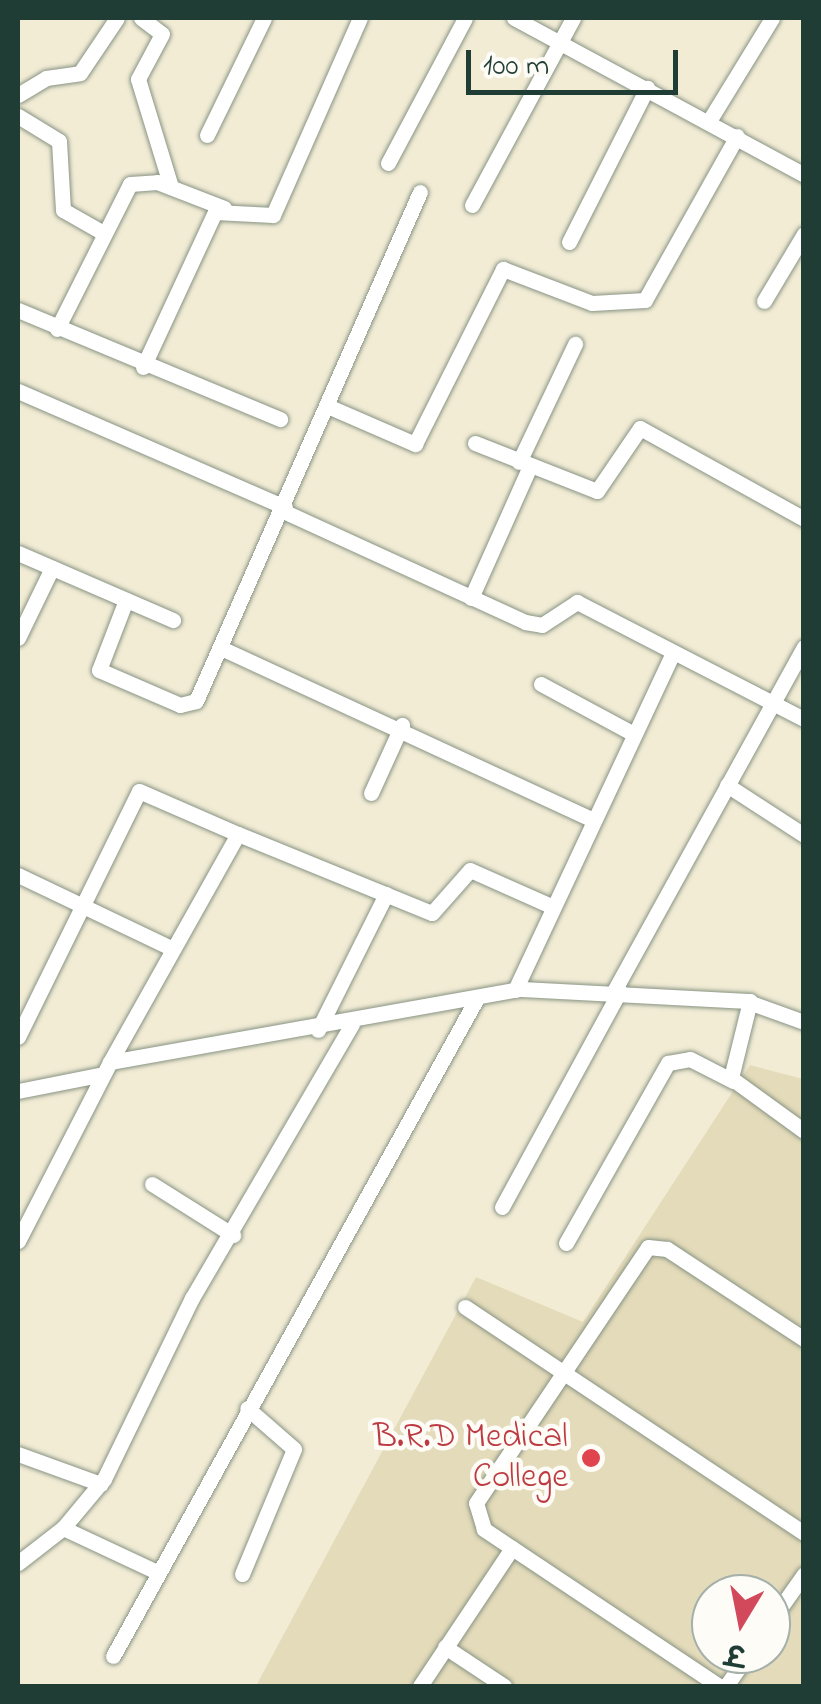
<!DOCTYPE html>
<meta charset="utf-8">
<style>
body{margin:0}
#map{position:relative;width:821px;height:1704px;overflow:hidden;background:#f2ecd5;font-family:"Indie Flower","Playpen Sans Deva",sans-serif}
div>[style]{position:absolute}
.built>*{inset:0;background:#e4dbba}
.roads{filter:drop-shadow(0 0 2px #889484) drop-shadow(0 0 2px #889484)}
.minor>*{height:15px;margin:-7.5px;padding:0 7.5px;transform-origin:7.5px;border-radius:7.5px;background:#fff}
.dots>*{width:28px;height:28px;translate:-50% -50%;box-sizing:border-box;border:5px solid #fdfcf7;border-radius:50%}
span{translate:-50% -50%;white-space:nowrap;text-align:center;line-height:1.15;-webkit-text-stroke:9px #fdfcf7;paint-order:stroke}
.health-label{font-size:35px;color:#be3a42}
.right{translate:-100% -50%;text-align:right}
.frame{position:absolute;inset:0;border:20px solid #1f3d34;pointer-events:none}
.north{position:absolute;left:691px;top:1574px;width:100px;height:100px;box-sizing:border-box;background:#fdfcf7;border:2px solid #a4b0a9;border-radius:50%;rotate:190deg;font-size:28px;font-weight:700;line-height:40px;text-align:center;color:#1f3d34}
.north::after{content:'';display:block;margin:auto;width:35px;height:45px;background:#d1495b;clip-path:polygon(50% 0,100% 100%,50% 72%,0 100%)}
.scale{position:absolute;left:466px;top:50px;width:212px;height:45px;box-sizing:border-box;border:5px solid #1f3d34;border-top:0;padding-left:12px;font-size:30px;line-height:35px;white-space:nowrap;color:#1f3d34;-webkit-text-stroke:8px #fdfcf7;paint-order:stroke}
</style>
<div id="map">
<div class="built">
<div style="clip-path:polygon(evenodd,750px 1065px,803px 1079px,803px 1686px,256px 1686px,476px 1277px,583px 1322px,750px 1065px,711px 1594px,771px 1594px,771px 1654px,711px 1654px,711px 1594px)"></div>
</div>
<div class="roads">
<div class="minor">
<div style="left:141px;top:18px;width:26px;rotate:37deg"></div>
<div style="left:162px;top:34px;width:51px;rotate:118.1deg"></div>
<div style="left:138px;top:79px;width:113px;rotate:73deg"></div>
<div style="left:514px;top:18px;width:330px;rotate:28.4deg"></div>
<div style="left:18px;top:95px;width:33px;rotate:-31deg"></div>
<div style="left:46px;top:78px;width:34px;rotate:-8deg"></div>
<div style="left:80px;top:73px;width:66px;rotate:-56.1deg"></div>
<div style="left:18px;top:116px;width:48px;rotate:31.4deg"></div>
<div style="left:59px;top:141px;width:69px;rotate:86.7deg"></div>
<div style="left:63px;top:210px;width:43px;rotate:29.6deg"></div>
<div style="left:709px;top:121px;width:121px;rotate:-58.5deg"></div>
<div style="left:207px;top:135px;width:130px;rotate:-64deg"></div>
<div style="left:388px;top:163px;width:164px;rotate:-62deg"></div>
<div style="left:472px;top:205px;width:213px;rotate:-61.6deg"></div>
<div style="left:569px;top:242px;width:173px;rotate:-63.1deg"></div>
<div style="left:764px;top:301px;width:78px;rotate:-59.2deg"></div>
<div style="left:18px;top:310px;width:284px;rotate:22.6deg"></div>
<div style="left:57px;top:329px;width:162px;rotate:-63.3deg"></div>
<div style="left:130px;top:184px;width:27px;rotate:-4deg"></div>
<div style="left:157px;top:182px;width:72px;rotate:21.2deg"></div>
<div style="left:143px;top:367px;width:171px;rotate:-65.1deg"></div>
<div style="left:215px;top:212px;width:58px;rotate:3deg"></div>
<div style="left:273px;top:215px;width:215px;rotate:-66.2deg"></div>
<div style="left:18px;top:391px;width:291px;rotate:23.5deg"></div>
<div style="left:330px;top:407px;width:93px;rotate:23.5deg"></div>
<div style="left:415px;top:444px;width:196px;rotate:-63.3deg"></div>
<div style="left:503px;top:269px;width:95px;rotate:20.9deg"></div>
<div style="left:592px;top:303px;width:53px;rotate:-3.2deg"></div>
<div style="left:645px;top:300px;width:188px;rotate:-60.7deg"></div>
<div style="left:475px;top:443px;width:131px;rotate:21.5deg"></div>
<div style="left:597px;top:491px;width:76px;rotate:-55.7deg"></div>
<div style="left:640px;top:428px;width:188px;rotate:29deg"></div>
<div style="left:519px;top:462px;width:131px;rotate:-64.6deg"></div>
<div style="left:283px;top:511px;width:266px;rotate:24.6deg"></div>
<div style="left:525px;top:622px;width:17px;rotate:10deg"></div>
<div style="left:542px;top:625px;width:42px;rotate:-33.3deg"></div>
<div style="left:577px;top:602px;width:255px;rotate:27.3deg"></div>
<div style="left:18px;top:553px;width:169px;rotate:23.4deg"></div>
<div style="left:471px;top:598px;width:145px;rotate:-65.9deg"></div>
<div style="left:126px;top:600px;width:75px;rotate:111.1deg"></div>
<div style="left:99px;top:670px;width:88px;rotate:23.4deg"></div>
<div style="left:180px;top:705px;width:16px;rotate:-14deg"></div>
<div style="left:196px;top:701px;width:556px;rotate:-66.25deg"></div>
<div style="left:18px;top:638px;width:78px;rotate:-64.1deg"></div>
<div style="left:221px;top:648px;width:408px;rotate:24.8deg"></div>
<div style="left:541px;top:684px;width:103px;rotate:28.3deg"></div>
<div style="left:727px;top:785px;width:92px;rotate:33deg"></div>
<div style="left:371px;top:793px;width:75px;rotate:-65.5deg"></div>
<div style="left:18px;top:875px;width:170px;rotate:25.5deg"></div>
<div style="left:515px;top:990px;width:373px;rotate:-64.9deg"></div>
<div style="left:614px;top:991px;width:393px;rotate:-61.1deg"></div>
<div style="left:754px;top:1004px;width:53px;rotate:19.8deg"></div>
<div style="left:318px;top:1030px;width:152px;rotate:-63.4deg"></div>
<div style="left:18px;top:1037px;width:274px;rotate:-63.8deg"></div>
<div style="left:139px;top:791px;width:108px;rotate:23.5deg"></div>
<div style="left:110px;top:1062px;width:261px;rotate:-60.7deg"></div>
<div style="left:238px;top:834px;width:209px;rotate:22.2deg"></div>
<div style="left:432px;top:913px;width:57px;rotate:-48.5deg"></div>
<div style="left:470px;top:870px;width:89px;rotate:24deg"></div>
<div style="left:18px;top:1091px;width:83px;rotate:-11.2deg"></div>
<div style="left:152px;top:1184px;width:96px;rotate:32.2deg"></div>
<div style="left:502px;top:1207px;width:246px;rotate:-61.4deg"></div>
<div style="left:18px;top:1241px;width:201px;rotate:-62.8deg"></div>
<div style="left:110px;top:1062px;width:416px;rotate:-10.1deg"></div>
<div style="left:520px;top:989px;width:230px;rotate:3deg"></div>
<div style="left:750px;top:1001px;width:79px;rotate:103.9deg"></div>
<div style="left:731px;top:1078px;width:90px;rotate:36deg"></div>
<div style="left:566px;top:1243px;width:207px;rotate:-60.5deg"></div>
<div style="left:668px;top:1063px;width:22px;rotate:-10deg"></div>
<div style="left:690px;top:1059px;width:48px;rotate:27.1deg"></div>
<div style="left:465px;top:1307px;width:407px;rotate:33.7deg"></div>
<div style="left:18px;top:1454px;width:88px;rotate:19.9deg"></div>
<div style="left:63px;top:1528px;width:64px;rotate:-50.1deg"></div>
<div style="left:104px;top:1479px;width:201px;rotate:-64.1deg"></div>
<div style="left:192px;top:1298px;width:317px;rotate:-59.7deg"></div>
<div style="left:18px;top:1563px;width:57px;rotate:-37.9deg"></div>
<div style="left:63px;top:1528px;width:102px;rotate:25.1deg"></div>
<div style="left:242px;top:1574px;width:135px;rotate:-67.4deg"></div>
<div style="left:294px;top:1449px;width:62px;rotate:-138.9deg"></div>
<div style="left:771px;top:1621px;width:57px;rotate:-54.9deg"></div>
<div style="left:445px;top:1647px;width:71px;rotate:33.5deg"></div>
<div style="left:113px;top:1656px;width:752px;rotate:-61.05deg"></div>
<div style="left:420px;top:1686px;width:166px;rotate:-56.3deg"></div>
<div style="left:719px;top:1686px;width:283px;rotate:-146.3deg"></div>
<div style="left:484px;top:1529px;width:27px;rotate:-107deg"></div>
<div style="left:476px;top:1503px;width:308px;rotate:-56.1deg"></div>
<div style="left:648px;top:1247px;width:19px;rotate:6deg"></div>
<div style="left:667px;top:1249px;width:164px;rotate:33.3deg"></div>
<div style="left:726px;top:1686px;width:39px;rotate:-55deg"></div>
</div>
</div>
<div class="dots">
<div style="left:591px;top:1458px;background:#e0444e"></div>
</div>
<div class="health-label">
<span class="right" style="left:568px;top:1458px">B.R.D Medical<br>College</span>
</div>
<div class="frame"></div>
<div class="north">उ</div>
<div class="scale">100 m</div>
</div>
